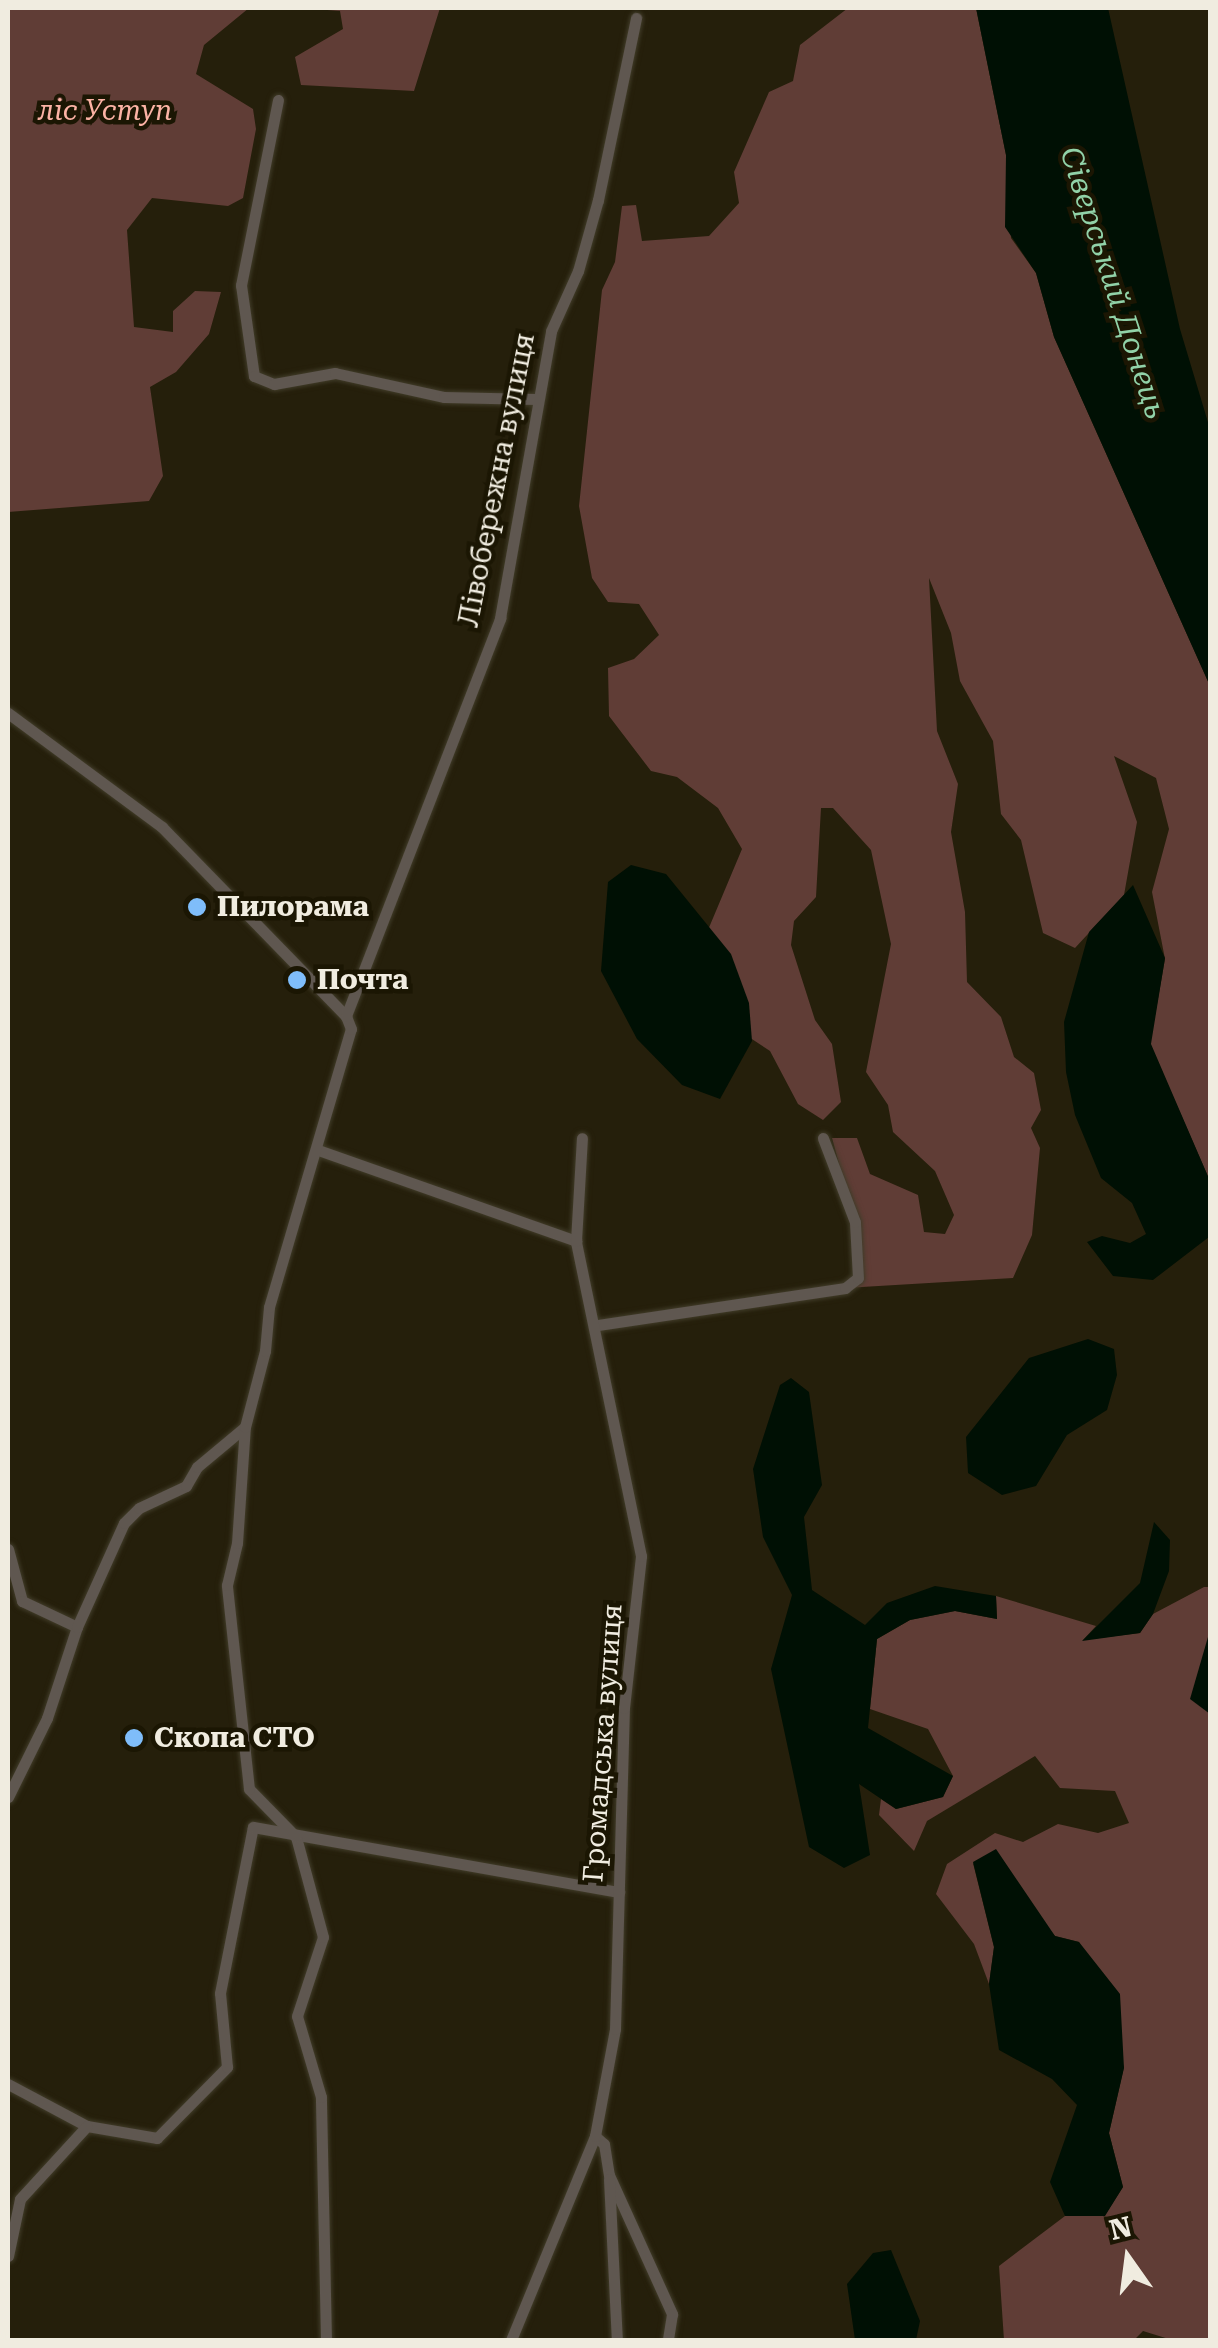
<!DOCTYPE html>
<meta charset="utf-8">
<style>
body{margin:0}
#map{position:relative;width:1218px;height:2348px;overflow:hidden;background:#251f0b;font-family:"Roboto Serif",serif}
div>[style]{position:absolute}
.green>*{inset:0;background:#603d36}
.water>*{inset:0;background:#001004}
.roads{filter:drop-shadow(0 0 2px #413c29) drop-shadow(0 0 2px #413c29)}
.minor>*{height:11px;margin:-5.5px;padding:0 5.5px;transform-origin:5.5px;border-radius:5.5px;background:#5f5750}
.dots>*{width:28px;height:28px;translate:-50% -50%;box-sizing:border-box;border:5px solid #1b1603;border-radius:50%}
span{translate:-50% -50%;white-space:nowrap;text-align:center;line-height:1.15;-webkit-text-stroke:9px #1b1603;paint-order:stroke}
.park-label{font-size:28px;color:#fcb3a5;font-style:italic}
.street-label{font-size:28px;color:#f0ece0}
.poi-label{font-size:28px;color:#f0ece0;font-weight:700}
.left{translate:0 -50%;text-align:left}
.water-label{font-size:30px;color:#91d2a8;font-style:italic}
.frame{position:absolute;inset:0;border:10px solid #f0ece0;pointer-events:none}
.north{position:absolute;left:1078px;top:2208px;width:100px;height:100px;-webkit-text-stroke:8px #1b1603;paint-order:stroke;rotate:346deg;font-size:28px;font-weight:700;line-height:40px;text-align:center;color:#f0ece0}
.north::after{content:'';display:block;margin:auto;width:35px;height:45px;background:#f0ece0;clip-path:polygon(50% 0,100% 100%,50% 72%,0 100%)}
</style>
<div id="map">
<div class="green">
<div style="clip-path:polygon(8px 8px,249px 8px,204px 45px,196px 74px,253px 109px,256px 129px,243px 198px,228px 206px,152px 198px,127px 230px,134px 327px,173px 332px,173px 311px,195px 291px,221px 292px,209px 334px,176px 372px,150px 387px,163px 476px,149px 501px,8px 512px)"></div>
<div style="clip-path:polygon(302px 8px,440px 8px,414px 91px,301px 85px,295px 57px,343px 29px,340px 11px)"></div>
<div style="clip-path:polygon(848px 8px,976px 8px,1006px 155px,1011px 238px,1036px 273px,1054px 337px,1210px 686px,1210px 1181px,1150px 1044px,1165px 959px,1152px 892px,1169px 829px,1156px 778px,1114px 756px,1137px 822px,1124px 895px,1075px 948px,1043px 933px,1021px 840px,1001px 814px,993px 741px,960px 681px,951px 633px,929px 578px,937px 731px,958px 784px,951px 832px,965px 912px,967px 982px,1001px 1017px,1014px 1057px,1034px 1073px,1041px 1110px,1031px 1128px,1040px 1148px,1032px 1235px,1013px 1278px,845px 1288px,858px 1278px,855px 1222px,832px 1138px,857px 1138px,870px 1174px,918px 1195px,924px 1232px,945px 1234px,954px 1215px,935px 1171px,893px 1132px,888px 1105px,866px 1072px,891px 944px,871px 850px,833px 808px,821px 808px,816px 897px,794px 921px,791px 945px,815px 1020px,832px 1044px,841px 1102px,823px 1120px,798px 1104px,770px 1051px,723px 1020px,700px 949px,742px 849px,718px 808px,677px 777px,651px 771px,609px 716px,608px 668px,634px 659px,659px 635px,639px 604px,608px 602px,592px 578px,579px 506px,602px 290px,615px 262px,622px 206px,636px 205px,642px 241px,709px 236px,739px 203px,734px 172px,769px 92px,793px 81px,800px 45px)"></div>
<div style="clip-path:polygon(1204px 1587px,1210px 1587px,1210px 2340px,1172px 2340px,1143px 2331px,1134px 2340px,1004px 2340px,999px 2266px,1065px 2216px,1105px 2215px,1123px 2187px,1109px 2133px,1124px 2067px,1079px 1942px,1055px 1936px,1032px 1908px,973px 1863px,994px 1947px,989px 1984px,974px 1944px,936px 1894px,947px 1864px,995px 1833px,1023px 1842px,1058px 1824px,1098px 1833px,1129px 1823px,1115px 1791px,1060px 1788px,1035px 1756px,927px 1821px,914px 1851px,879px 1815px,881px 1799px,896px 1809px,943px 1797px,953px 1776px,928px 1729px,870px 1709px,877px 1639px,910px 1620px,955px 1611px,997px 1619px,996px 1596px,1096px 1626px,1083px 1640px,1140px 1633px,1153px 1614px)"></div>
</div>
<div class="water">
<div style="clip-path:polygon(976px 8px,1108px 8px,1180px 329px,1210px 429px,1210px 686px,1054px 337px,1036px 273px,1005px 227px,1006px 155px)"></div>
<div style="clip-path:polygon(631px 865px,666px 874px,731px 954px,749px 1003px,752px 1041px,720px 1099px,682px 1085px,637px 1039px,601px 971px,608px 882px)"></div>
<div style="clip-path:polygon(1133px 885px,1165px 958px,1151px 1044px,1210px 1181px,1209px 1237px,1153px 1280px,1113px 1276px,1087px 1242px,1102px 1236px,1130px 1243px,1146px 1234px,1132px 1203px,1101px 1178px,1075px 1115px,1066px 1072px,1064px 1022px,1089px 932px)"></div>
<div style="clip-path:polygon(1088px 1339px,1114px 1349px,1117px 1375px,1107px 1410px,1067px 1435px,1036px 1486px,1002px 1495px,968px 1473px,966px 1437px,1029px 1358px)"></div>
<div style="clip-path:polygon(791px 1378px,809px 1392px,822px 1485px,804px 1517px,812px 1590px,865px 1625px,887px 1603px,935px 1586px,996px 1596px,997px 1619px,955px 1611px,910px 1620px,877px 1639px,868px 1728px,953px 1776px,943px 1797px,896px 1809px,859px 1784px,870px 1855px,844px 1868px,809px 1847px,771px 1669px,792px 1595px,763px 1537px,753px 1469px,780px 1385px)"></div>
<div style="clip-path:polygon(1154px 1522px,1170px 1540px,1169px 1571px,1153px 1614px,1140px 1633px,1082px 1641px,1140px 1583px)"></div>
<div style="clip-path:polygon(1210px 1630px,1210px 1714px,1190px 1699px)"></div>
<div style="clip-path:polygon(996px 1849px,1055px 1936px,1079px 1942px,1120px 1994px,1124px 2068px,1109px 2133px,1123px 2187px,1105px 2216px,1065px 2216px,1050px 2182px,1077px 2105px,1052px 2079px,999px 2050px,989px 1984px,994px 1947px,973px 1862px)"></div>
<div style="clip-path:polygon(891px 2250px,920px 2321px,916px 2340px,855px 2340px,847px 2284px,873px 2253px)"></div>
</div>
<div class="roads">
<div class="minor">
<div style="left:278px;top:100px;width:189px;rotate:101.3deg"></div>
<div style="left:241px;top:285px;width:92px;rotate:81.9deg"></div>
<div style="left:254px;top:376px;width:22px;rotate:22deg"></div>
<div style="left:274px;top:384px;width:62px;rotate:-10.2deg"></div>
<div style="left:335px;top:373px;width:112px;rotate:12.4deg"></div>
<div style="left:444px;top:397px;width:92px;rotate:1.2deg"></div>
<div style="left:8px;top:713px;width:192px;rotate:36.5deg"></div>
<div style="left:162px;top:827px;width:264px;rotate:45.8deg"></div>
<div style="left:318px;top:1150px;width:274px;rotate:19.4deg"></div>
<div style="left:598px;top:1325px;width:250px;rotate:-8.5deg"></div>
<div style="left:845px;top:1288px;width:16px;rotate:-38deg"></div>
<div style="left:858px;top:1278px;width:56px;rotate:-93.1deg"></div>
<div style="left:855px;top:1222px;width:90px;rotate:-110.9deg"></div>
<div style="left:8px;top:1549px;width:54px;rotate:74.9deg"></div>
<div style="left:22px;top:1601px;width:61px;rotate:25.3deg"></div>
<div style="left:8px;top:1797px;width:88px;rotate:-63.7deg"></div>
<div style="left:47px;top:1718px;width:96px;rotate:-71.8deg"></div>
<div style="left:77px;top:1627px;width:114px;rotate:-65.7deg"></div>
<div style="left:124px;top:1523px;width:21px;rotate:-45deg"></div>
<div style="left:139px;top:1508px;width:52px;rotate:-25.1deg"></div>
<div style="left:186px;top:1486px;width:22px;rotate:-60deg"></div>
<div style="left:197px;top:1467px;width:62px;rotate:-39.8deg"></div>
<div style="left:8px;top:2084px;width:89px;rotate:28deg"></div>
<div style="left:87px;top:2126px;width:71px;rotate:9.7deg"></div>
<div style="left:157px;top:2138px;width:100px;rotate:-45.4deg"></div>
<div style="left:227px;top:2067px;width:74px;rotate:-95.4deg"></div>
<div style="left:220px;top:1993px;width:169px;rotate:-78.8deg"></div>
<div style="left:253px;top:1827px;width:372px;rotate:10.1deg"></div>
<div style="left:595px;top:2136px;width:12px;rotate:42deg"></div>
<div style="left:604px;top:2144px;width:31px;rotate:81deg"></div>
<div style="left:609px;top:2175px;width:153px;rotate:65.6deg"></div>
<div style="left:672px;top:2314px;width:26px;rotate:99deg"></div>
<div style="left:609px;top:2179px;width:161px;rotate:87.2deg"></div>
<div style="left:8px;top:2256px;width:58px;rotate:-78.1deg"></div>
<div style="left:20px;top:2199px;width:99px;rotate:-47.5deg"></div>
<div style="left:326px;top:2340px;width:243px;rotate:-91.2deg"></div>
<div style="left:321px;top:2097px;width:84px;rotate:-106.5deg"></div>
<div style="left:297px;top:2016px;width:83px;rotate:-71.8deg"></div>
<div style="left:323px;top:1937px;width:104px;rotate:-105.1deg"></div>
<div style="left:296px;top:1837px;width:67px;rotate:-134.4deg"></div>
<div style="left:249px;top:1789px;width:205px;rotate:-96.2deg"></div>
<div style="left:227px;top:1585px;width:43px;rotate:-76.6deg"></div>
<div style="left:237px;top:1543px;width:116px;rotate:-86.1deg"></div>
<div style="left:245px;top:1427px;width:79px;rotate:-75.3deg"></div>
<div style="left:265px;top:1351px;width:44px;rotate:-84.8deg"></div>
<div style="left:269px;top:1307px;width:290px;rotate:-73.6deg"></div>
<div style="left:351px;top:1029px;width:14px;rotate:-111deg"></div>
<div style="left:346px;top:1016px;width:427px;rotate:-68.8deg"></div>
<div style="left:500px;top:618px;width:291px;rotate:-79.9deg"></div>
<div style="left:551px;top:331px;width:66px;rotate:-65.8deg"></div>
<div style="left:578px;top:271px;width:74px;rotate:-74.3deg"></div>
<div style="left:598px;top:200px;width:186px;rotate:-78.2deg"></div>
<div style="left:511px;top:2340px;width:221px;rotate:-67.6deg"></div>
<div style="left:595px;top:2136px;width:109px;rotate:-79.4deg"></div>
<div style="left:615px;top:2029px;width:321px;rotate:-88.4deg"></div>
<div style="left:624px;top:1708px;width:153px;rotate:-83.6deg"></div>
<div style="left:641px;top:1556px;width:322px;rotate:-101.7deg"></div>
<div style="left:576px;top:1241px;width:103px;rotate:-86.7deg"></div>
</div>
</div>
<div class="dots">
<div style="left:197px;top:907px;background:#7fbdfa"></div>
<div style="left:297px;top:980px;background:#7fbdfa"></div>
<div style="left:134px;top:1738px;background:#7fbdfa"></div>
</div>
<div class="park-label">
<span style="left:105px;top:111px">ліс Уступ</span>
</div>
<div class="street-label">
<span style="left:497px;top:480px;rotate:-79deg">Лівобережна вулиця</span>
<span style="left:603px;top:1743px;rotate:-86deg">Громадська вулиця</span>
</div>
<div class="poi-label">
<span class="left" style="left:217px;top:907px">Пилорама</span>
<span class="left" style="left:317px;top:980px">Почта</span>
<span class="left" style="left:154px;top:1738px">Скопа СТО</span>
</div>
<div class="water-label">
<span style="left:1113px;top:283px;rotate:72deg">Сіверський Донець</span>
</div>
<div class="frame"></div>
<div class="north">N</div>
</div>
